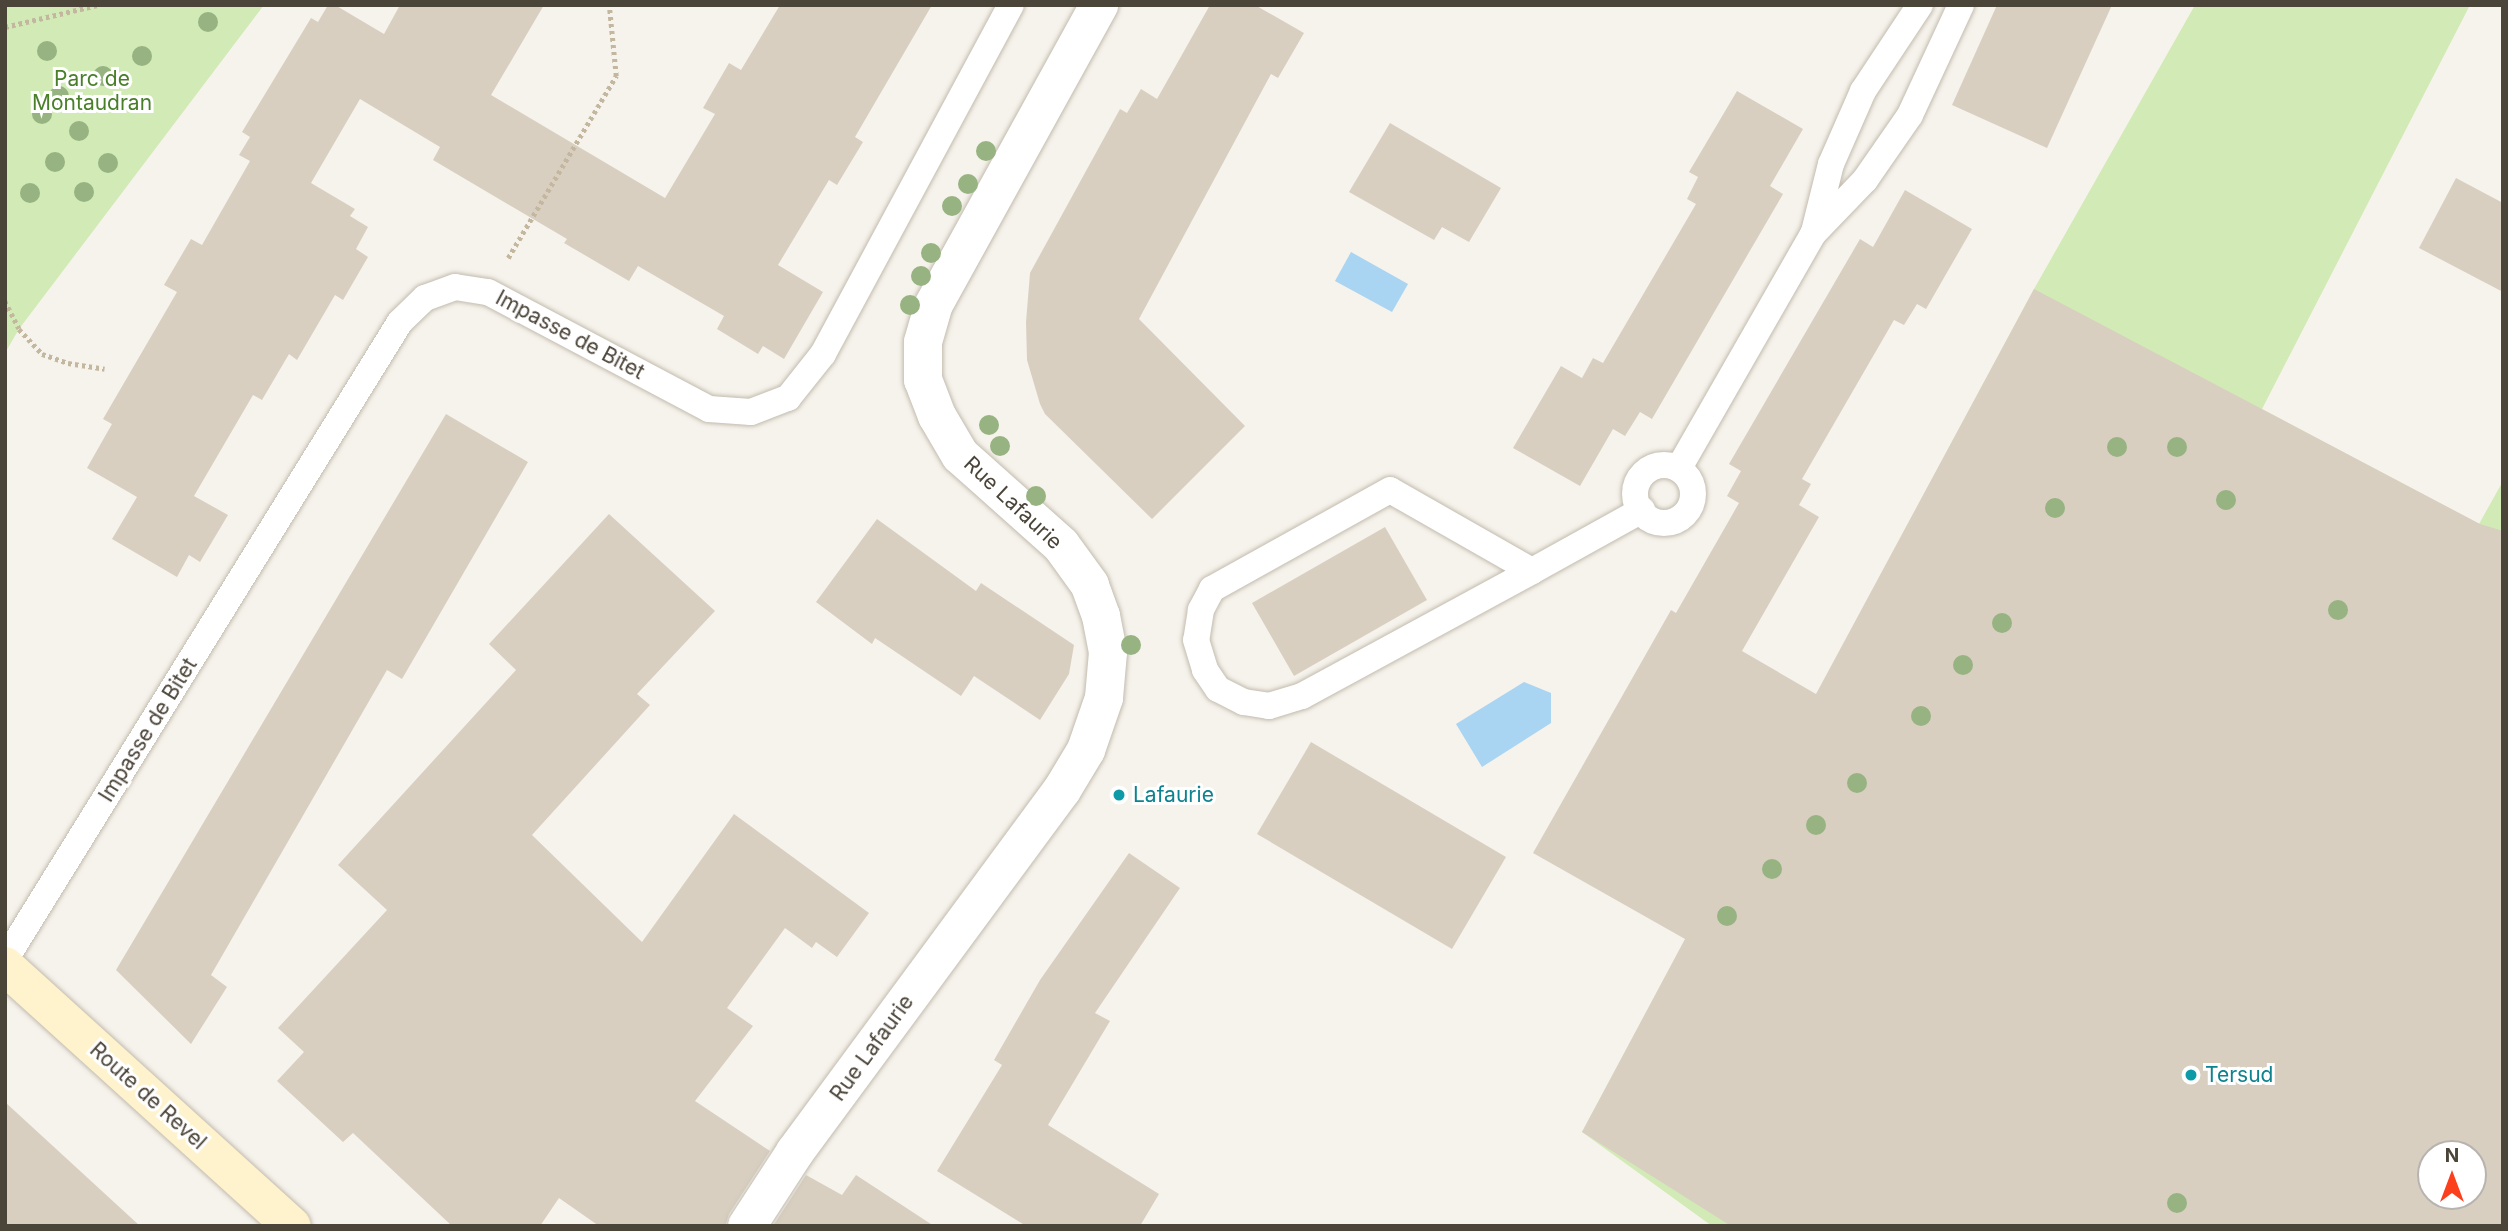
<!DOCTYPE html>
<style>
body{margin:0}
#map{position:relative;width:2508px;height:1231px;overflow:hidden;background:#f6f3ec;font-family:Inter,sans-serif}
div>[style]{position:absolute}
.green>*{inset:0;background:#d2eab5}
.water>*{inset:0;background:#a9d4f2}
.building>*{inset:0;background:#d8cfc1}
.path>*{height:4.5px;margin-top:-2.25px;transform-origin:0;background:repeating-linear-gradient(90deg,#c4b79f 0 3.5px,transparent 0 7px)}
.roads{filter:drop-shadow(0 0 2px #c2bbae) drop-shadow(0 0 2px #c2bbae)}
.lane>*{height:26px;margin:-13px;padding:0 13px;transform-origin:13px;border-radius:13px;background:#fff}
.lane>.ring{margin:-13px;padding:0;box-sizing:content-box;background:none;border:26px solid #fff;border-radius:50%}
.street>*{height:38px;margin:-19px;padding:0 19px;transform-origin:19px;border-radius:19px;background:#fff}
.secondary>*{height:38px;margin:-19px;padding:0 19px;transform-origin:19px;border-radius:19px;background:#fff3cd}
.trees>*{width:20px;height:20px;margin:-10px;border-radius:50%;background:#97b381}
.dots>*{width:19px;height:19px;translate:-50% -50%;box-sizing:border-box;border:4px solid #fff;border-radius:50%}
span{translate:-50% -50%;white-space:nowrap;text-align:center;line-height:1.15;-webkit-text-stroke:6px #fff;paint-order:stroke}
.park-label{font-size:21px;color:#4a7f2a}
.street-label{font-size:21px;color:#4b4439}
.culture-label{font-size:21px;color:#0d838f}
.left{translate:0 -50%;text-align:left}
.frame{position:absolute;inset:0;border:7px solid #4b4439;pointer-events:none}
.north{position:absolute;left:2417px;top:1140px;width:70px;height:70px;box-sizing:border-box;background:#fff;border:2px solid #b7b4b0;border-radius:50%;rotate:0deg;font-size:19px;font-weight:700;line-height:28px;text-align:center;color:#4b4439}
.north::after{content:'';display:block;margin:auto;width:24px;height:32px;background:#fc3f1d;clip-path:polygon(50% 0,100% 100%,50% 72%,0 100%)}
</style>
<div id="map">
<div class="green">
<div style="clip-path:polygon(5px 5px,264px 5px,19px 329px,5px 353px)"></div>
<div style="clip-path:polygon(2195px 5px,2470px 5px,2262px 409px,2479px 524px,2503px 481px,2503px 684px,1841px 1226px,1712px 1226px,1582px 1132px,2034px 289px)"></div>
</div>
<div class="water">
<div style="clip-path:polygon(1351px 252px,1408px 284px,1392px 312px,1335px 281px)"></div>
<div style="clip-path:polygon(1524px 682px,1551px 693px,1551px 723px,1482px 767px,1456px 724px)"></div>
</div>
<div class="building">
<div style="clip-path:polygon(328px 5px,335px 5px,384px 34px,400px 5px,544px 5px,491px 95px,665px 198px,715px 114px,703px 108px,729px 63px,741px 70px,780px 5px,932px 5px,855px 137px,863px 142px,837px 185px,829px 180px,778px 265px,823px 292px,784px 359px,763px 346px,758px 354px,717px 329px,724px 316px,638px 266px,629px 281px,564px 243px,567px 239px,433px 160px,440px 147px,360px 99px,311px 183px,355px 209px,350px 216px,368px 227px,356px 249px,368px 257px,343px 300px,335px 295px,297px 360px,289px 354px,262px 400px,253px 395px,194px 496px,228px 515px,200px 562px,189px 555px,177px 577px,112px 539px,137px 497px,87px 468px,112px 424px,103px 419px,177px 292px,164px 285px,191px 239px,202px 245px,250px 161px,239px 155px,250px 137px,242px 132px,311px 18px,318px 22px)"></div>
<div style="clip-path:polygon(1210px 5px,1255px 5px,1304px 33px,1278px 78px,1271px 74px,1139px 319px,1245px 426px,1152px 519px,1045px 414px,1040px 404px,1027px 360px,1026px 322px,1030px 273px,1120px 109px,1127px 113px,1141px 89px,1157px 99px)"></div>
<div style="clip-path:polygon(1997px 5px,2112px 5px,2047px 148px,1952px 105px)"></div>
<div style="clip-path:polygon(1737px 91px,1803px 129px,1770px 186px,1783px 194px,1652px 419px,1640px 412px,1625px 436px,1613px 429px,1580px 486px,1513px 448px,1561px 366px,1582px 378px,1593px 358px,1603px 363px,1696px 204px,1687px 199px,1698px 177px,1689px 172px)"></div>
<div style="clip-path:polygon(1390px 123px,1501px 188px,1469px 242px,1442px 227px,1434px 240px,1349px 192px)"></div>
<div style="clip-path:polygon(2456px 178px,2503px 203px,2503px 292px,2419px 248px)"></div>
<div style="clip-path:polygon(evenodd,1905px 190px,1972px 229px,1926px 309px,1917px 304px,1904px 325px,1894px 320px,1802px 479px,1811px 484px,1799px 505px,1819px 517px,1742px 651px,1816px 694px,2034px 289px,2480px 524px,2503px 531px,2503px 1226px,1731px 1226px,1582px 1132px,1685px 939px,1533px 853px,1671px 610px,1676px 613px,1739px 503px,1727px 496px,1741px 471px,1729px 464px,1860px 239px,1873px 247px,1905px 190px,2431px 1154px,2473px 1154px,2473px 1196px,2431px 1196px,2431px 1154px)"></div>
<div style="clip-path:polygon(446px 414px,528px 462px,402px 679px,387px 670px,211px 975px,227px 987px,191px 1044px,116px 970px)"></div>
<div style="clip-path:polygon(609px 514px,715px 611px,637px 694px,650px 705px,532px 835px,642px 942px,734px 814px,869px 913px,837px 957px,816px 942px,812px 948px,785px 928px,727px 1008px,753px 1026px,695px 1101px,770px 1151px,729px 1214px,725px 1226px,599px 1226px,559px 1198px,540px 1226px,452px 1226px,353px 1133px,343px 1142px,277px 1081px,304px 1052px,278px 1028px,387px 910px,338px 865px,516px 670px,489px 644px)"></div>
<div style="clip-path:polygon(877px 519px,976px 591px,981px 583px,1074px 645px,1069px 674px,1040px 720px,974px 676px,961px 696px,875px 638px,872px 644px,816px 602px)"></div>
<div style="clip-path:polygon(1385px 527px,1427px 600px,1294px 676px,1252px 603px)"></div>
<div style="clip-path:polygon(1311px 742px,1506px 857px,1452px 949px,1257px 834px)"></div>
<div style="clip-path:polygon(1129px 853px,1180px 888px,1095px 1013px,1110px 1021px,1048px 1125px,1159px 1194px,1140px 1226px,1026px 1226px,937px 1171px,1002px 1065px,994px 1060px,1040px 980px)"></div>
<div style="clip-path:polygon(5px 1102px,140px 1226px,5px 1226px)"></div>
<div style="clip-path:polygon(806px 1175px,842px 1195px,856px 1175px,934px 1226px,773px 1226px)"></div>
</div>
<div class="path">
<div style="left:5px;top:27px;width:95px;rotate:-13.4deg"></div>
<div style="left:508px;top:258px;width:212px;rotate:-59.3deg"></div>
<div style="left:616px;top:76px;width:71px;rotate:-95.6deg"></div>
<div style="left:5px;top:301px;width:31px;rotate:63deg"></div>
<div style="left:19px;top:329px;width:34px;rotate:47deg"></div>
<div style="left:42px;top:354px;width:28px;rotate:19deg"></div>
<div style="left:68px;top:363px;width:37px;rotate:9deg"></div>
</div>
<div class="roads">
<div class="lane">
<div style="left:1814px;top:232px;width:70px;rotate:-76deg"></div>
<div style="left:1831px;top:164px;width:80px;rotate:-66.3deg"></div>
<div style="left:1863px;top:91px;width:103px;rotate:-56.5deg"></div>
<div class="ring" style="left:1635px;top:465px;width:32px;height:32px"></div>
<div style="left:1679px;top:468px;width:270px;rotate:-60.2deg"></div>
<div style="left:1813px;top:234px;width:75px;rotate:-46.1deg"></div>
<div style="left:1865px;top:180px;width:79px;rotate:-55.3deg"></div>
<div style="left:1910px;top:115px;width:121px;rotate:-65.1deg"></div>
<div style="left:1532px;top:571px;width:163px;rotate:-150.3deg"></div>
<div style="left:1390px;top:490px;width:204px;rotate:150.9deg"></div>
<div style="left:1212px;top:589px;width:24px;rotate:118deg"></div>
<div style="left:1201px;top:610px;width:30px;rotate:99deg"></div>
<div style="left:1196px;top:640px;width:31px;rotate:73deg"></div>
<div style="left:1205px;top:670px;width:23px;rotate:56deg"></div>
<div style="left:1218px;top:689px;width:29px;rotate:27deg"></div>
<div style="left:1244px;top:702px;width:25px;rotate:9deg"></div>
<div style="left:1269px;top:706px;width:34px;rotate:-17deg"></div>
<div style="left:1302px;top:696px;width:262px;rotate:-28.5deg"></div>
<div style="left:1532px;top:571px;width:126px;rotate:-29deg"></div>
<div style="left:5px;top:960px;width:750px;rotate:-58.24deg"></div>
<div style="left:400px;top:322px;width:35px;rotate:-44deg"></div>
<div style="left:425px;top:298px;width:32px;rotate:-20deg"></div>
<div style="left:455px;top:287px;width:33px;rotate:9deg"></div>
<div style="left:488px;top:292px;width:250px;rotate:27.9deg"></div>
<div style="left:709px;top:409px;width:42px;rotate:4.1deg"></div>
<div style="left:751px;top:412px;width:40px;rotate:-21deg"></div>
<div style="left:788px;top:398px;width:56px;rotate:-51.5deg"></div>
<div style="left:823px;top:354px;width:396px;rotate:-61.7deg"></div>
</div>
<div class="street">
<div style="left:747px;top:1226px;width:88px;rotate:-57deg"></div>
<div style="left:795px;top:1152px;width:450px;rotate:-53.6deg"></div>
<div style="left:1062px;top:790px;width:47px;rotate:-59deg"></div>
<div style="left:1086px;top:750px;width:55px;rotate:-70.9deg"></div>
<div style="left:1104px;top:698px;width:46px;rotate:-85deg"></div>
<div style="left:1108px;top:652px;width:37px;rotate:-101deg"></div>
<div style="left:1101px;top:616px;width:33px;rotate:-110deg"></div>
<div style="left:1090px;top:585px;width:49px;rotate:-125.9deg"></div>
<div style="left:1061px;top:545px;width:135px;rotate:-138.3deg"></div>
<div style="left:960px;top:455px;width:45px;rotate:-120.5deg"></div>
<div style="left:937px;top:416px;width:39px;rotate:-111deg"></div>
<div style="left:923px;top:380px;width:38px;rotate:-90deg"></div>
<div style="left:923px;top:342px;width:37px;rotate:-74deg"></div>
<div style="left:933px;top:306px;width:344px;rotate:-61.1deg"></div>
</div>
<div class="secondary">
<div style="left:5px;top:966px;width:387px;rotate:42.2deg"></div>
</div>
</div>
<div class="trees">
<div style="left:208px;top:22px"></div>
<div style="left:47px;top:51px"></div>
<div style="left:142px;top:56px"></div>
<div style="left:103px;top:76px"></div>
<div style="left:59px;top:96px"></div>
<div style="left:42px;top:114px"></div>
<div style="left:79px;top:131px"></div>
<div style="left:986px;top:151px"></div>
<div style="left:55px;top:162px"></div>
<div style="left:108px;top:163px"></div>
<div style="left:968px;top:184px"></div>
<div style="left:84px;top:192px"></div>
<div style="left:30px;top:193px"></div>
<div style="left:952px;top:206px"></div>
<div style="left:931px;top:253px"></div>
<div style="left:921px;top:276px"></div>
<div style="left:910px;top:305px"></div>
<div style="left:989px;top:425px"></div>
<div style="left:1000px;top:446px"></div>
<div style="left:2117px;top:447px"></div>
<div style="left:2177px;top:447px"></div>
<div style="left:1036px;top:496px"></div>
<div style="left:2226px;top:500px"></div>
<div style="left:2055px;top:508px"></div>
<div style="left:2338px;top:610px"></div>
<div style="left:2002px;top:623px"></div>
<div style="left:1131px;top:645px"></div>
<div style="left:1963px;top:665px"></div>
<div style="left:1921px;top:716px"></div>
<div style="left:1857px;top:783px"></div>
<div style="left:1816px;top:825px"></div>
<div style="left:1772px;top:869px"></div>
<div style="left:1727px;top:916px"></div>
<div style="left:2177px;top:1203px"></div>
</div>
<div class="dots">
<div style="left:1119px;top:795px;background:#0f9aa8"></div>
<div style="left:2191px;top:1075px;background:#0f9aa8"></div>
</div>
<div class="park-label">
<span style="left:92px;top:91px">Parc de<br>Montaudran</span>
</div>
<div class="street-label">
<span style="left:570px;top:335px;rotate:28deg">Impasse de Bitet</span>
<span style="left:1013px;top:503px;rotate:43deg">Rue Lafaurie</span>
<span style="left:148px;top:730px;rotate:-58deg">Impasse de Bitet</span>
<span style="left:872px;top:1048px;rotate:-54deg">Rue Lafaurie</span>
<span style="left:148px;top:1096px;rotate:42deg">Route de Revel</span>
</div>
<div class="culture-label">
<span class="left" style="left:1133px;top:795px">Lafaurie</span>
<span class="left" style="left:2205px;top:1075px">Tersud</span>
</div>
<div class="frame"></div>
<div class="north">N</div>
</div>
